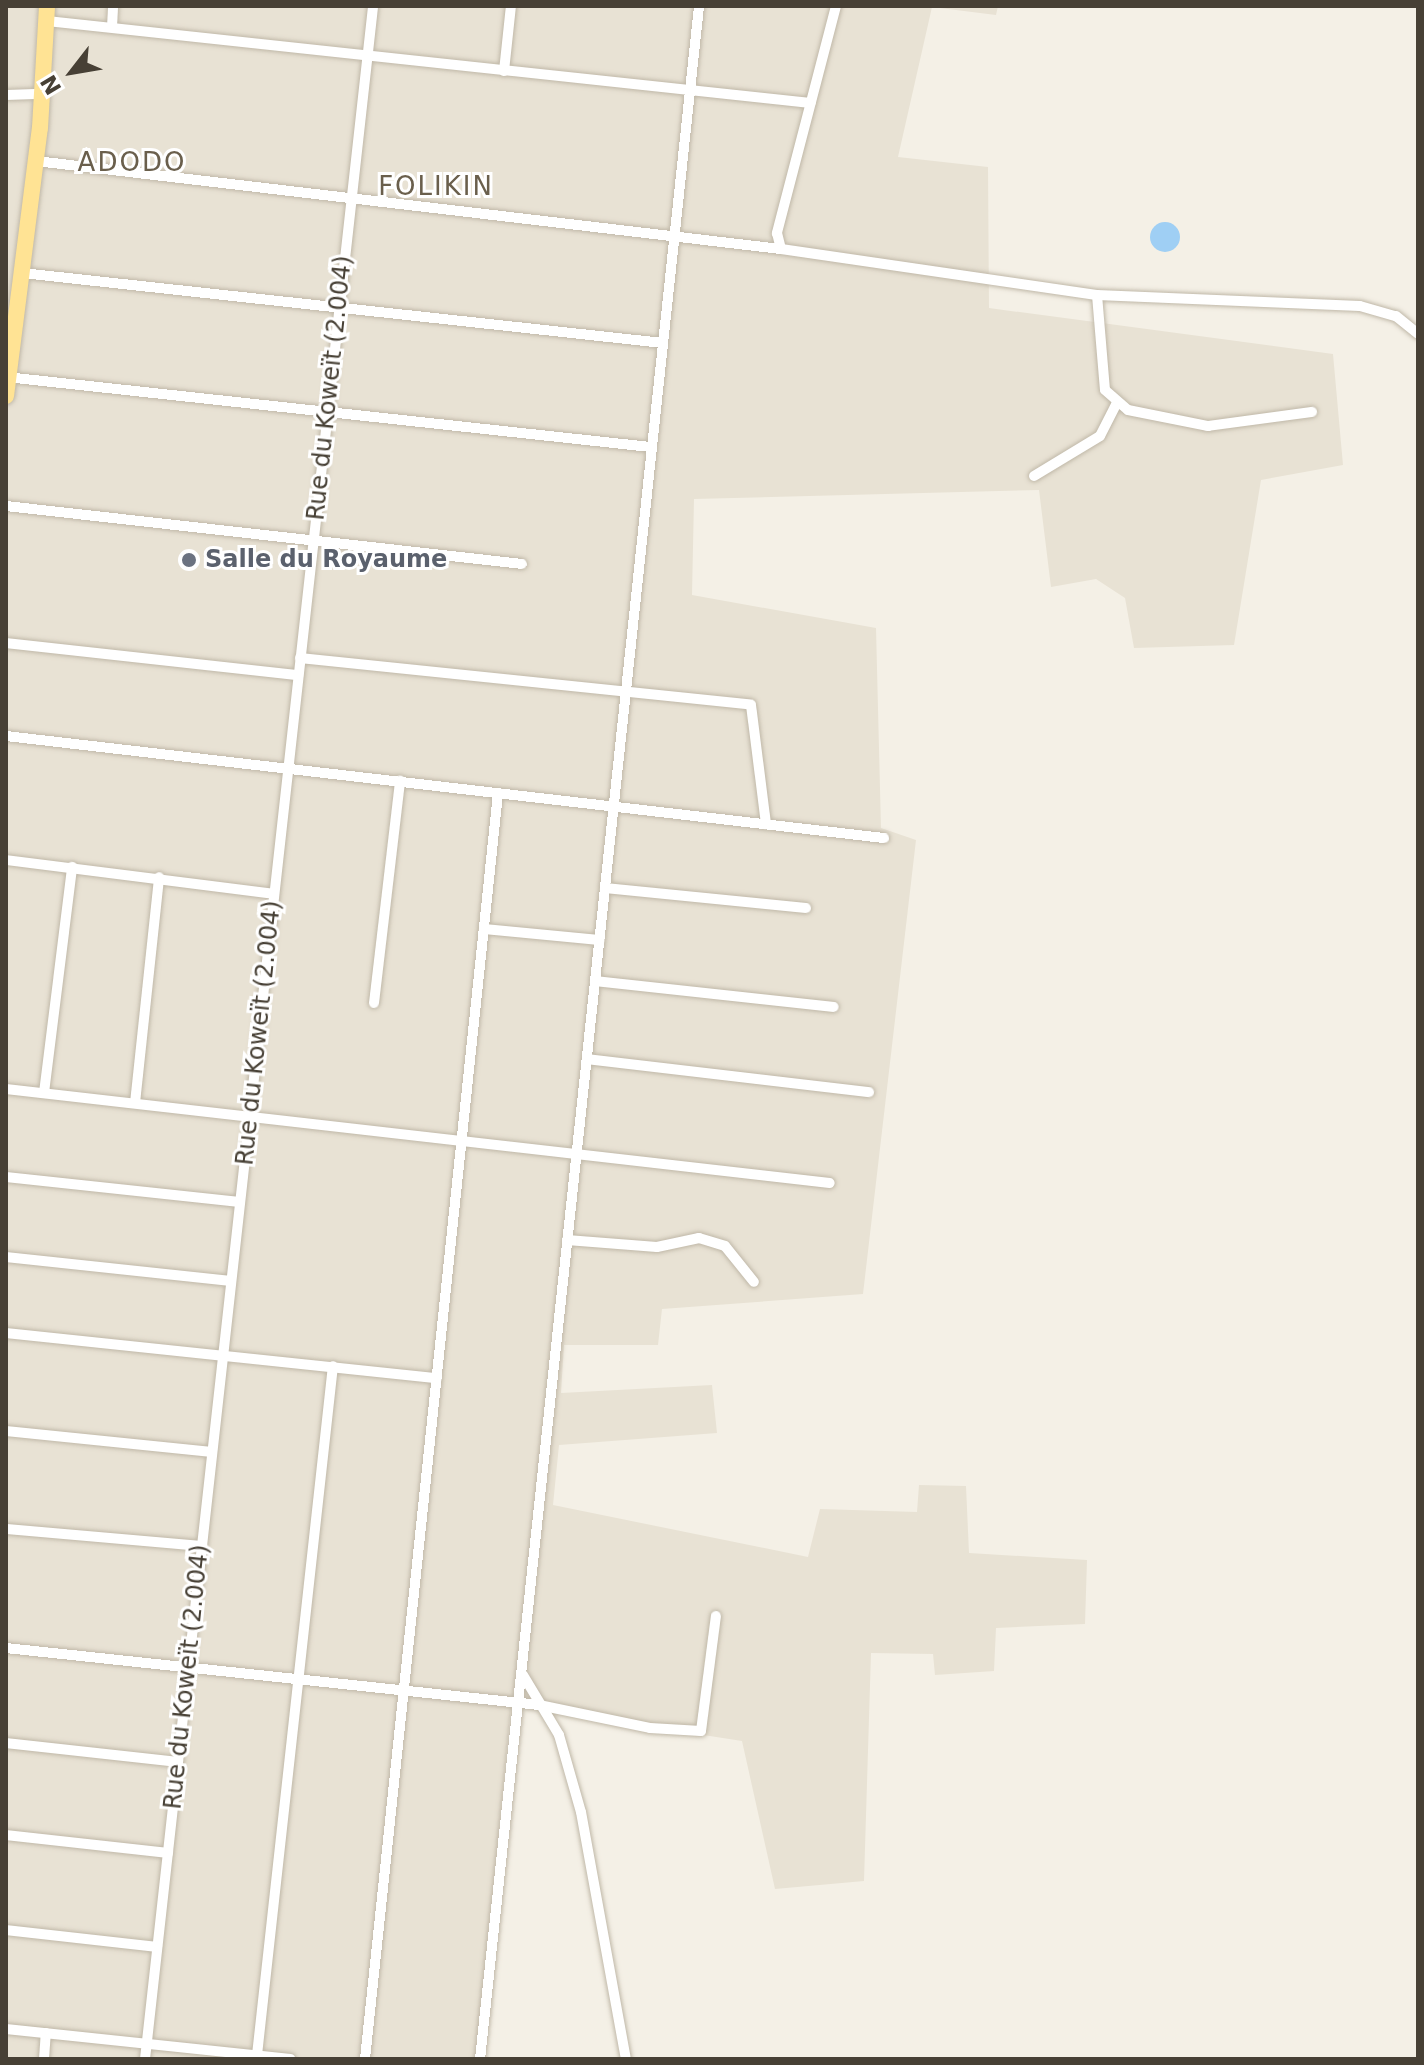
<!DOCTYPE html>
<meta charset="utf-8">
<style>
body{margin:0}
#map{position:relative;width:1424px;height:2065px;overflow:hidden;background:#f4f0e6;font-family:"DejaVu Sans",sans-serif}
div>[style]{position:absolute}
.residential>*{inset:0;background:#e8e2d4}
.water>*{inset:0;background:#9fcff4}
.round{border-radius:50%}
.roads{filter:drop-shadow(0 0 2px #c0b8a8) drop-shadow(0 0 2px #c0b8a8)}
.street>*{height:10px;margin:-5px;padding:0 5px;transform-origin:5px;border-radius:5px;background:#fff}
.primary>*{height:16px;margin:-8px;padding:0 8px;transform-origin:8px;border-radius:8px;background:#ffe394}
.dots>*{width:22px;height:22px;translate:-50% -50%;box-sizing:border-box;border:4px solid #fff;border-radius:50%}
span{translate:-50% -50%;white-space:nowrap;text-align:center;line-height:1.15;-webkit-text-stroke:6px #fff;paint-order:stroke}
.street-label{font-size:24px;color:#474035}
.worship-label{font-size:24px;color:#5b616d;font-weight:700}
.left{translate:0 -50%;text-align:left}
.neighbourhood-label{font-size:26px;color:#6a5f4c;letter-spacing:2px}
.frame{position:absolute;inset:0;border:8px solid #474035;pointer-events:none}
.north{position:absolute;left:32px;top:32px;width:80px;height:80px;-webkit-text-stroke:6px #fff;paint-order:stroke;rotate:239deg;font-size:22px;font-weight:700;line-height:32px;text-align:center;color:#474035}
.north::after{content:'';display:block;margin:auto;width:28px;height:36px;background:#474035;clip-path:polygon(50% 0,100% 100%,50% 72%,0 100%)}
</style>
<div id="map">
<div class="residential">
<div style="clip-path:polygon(6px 6px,998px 6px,996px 15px,932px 7px,898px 157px,988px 167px,989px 308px,1333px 354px,1343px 465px,1261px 480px,1234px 645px,1134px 648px,1125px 598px,1096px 579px,1051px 587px,1039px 490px,694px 499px,692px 595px,876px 628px,881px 828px,916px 840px,863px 1294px,662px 1309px,658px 1345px,564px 1345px,561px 1393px,712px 1385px,717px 1433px,559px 1445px,553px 1505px,808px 1557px,820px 1509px,917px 1512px,919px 1485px,966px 1486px,969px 1553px,1087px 1560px,1085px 1624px,996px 1628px,994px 1671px,935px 1675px,933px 1654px,871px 1653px,864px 1881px,775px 1889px,742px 1741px,511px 1705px,477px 2059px,6px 2059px)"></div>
</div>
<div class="water">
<div class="round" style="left:1150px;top:222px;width:30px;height:30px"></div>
</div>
<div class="roads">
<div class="street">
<div style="left:836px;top:6px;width:235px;rotate:104.6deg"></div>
<div style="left:777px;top:233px;width:16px;rotate:76deg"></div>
<div style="left:781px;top:249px;width:319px;rotate:8.3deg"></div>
<div style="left:1097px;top:295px;width:263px;rotate:2.4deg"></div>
<div style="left:1360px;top:306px;width:37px;rotate:16deg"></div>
<div style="left:1396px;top:316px;width:28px;rotate:39deg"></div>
<div style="left:47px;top:21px;width:768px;rotate:6.13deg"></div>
<div style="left:112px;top:27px;width:21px;rotate:-87deg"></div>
<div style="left:504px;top:71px;width:65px;rotate:-83.9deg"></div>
<div style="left:6px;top:95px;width:29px;rotate:-2deg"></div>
<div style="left:36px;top:161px;width:750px;rotate:6.74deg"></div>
<div style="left:22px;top:273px;width:645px;rotate:6.23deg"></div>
<div style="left:1097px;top:295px;width:95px;rotate:85.2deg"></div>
<div style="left:1105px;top:390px;width:30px;rotate:41deg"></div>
<div style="left:1128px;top:410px;width:82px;rotate:11.3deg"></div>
<div style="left:1208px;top:426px;width:105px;rotate:-7.7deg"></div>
<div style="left:6px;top:377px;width:648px;rotate:6.2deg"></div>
<div style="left:1034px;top:476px;width:77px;rotate:-31.2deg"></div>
<div style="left:1100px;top:436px;width:37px;rotate:-63deg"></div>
<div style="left:6px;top:506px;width:519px;rotate:6.41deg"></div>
<div style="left:6px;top:643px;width:294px;rotate:6.3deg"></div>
<div style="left:300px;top:658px;width:453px;rotate:5.9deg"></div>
<div style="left:751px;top:705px;width:120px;rotate:82.8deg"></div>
<div style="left:6px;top:736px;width:884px;rotate:6.63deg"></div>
<div style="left:6px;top:860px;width:270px;rotate:7.2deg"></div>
<div style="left:605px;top:888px;width:202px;rotate:5.7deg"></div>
<div style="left:484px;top:929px;width:116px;rotate:5.5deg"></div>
<div style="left:595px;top:981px;width:240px;rotate:6.2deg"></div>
<div style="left:374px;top:1003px;width:224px;rotate:-83.3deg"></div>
<div style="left:587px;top:1059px;width:284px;rotate:6.7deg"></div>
<div style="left:6px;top:1089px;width:829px;rotate:6.51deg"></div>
<div style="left:44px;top:1093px;width:228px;rotate:-82.9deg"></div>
<div style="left:135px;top:1103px;width:227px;rotate:-83.9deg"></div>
<div style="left:6px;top:1177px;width:235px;rotate:6.1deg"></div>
<div style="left:567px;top:1240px;width:90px;rotate:4.4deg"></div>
<div style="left:657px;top:1247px;width:43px;rotate:-12.1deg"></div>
<div style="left:699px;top:1238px;width:27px;rotate:17deg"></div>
<div style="left:725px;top:1246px;width:46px;rotate:51.1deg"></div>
<div style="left:6px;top:1257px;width:226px;rotate:6.1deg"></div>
<div style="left:6px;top:1333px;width:433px;rotate:6deg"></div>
<div style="left:6px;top:1431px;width:207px;rotate:5.8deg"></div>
<div style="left:6px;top:1529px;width:197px;rotate:5deg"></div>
<div style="left:6px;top:1648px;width:536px;rotate:6.1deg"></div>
<div style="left:539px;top:1705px;width:113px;rotate:11.7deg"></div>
<div style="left:650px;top:1728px;width:51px;rotate:3.4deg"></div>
<div style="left:701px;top:1731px;width:116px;rotate:-82.6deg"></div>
<div style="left:523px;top:1675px;width:70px;rotate:59deg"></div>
<div style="left:559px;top:1735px;width:80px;rotate:74.1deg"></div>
<div style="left:581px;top:1812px;width:251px;rotate:79.7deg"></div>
<div style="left:6px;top:1743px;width:173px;rotate:6.3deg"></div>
<div style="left:6px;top:1835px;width:163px;rotate:6.3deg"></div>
<div style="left:6px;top:1930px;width:152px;rotate:6.4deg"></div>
<div style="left:6px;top:2029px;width:286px;rotate:6deg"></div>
<div style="left:257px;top:2055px;width:693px;rotate:-83.71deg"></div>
<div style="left:44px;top:2059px;width:26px;rotate:-86deg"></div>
<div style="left:145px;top:2059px;width:2066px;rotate:-83.66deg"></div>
<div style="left:365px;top:2059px;width:1273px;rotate:-84deg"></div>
<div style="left:480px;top:2059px;width:2065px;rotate:-83.91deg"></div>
</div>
<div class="primary">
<div style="left:6px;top:396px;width:270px;rotate:-82.8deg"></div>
<div style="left:40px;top:128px;width:122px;rotate:-86.7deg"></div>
</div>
</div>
<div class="dots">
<div style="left:189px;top:560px;background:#6b7280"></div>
</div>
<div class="street-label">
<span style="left:330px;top:388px;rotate:-84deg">Rue du Koweït (2.004)</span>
<span style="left:259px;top:1033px;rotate:-84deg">Rue du Koweït (2.004)</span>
<span style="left:187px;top:1677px;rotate:-84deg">Rue du Koweït (2.004)</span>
</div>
<div class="worship-label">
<span class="left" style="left:205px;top:560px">Salle du Royaume</span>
</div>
<div class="neighbourhood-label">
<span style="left:132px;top:163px">ADODO</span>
<span style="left:436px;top:187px">FOLIKIN</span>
</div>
<div class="frame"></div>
<div class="north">N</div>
</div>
